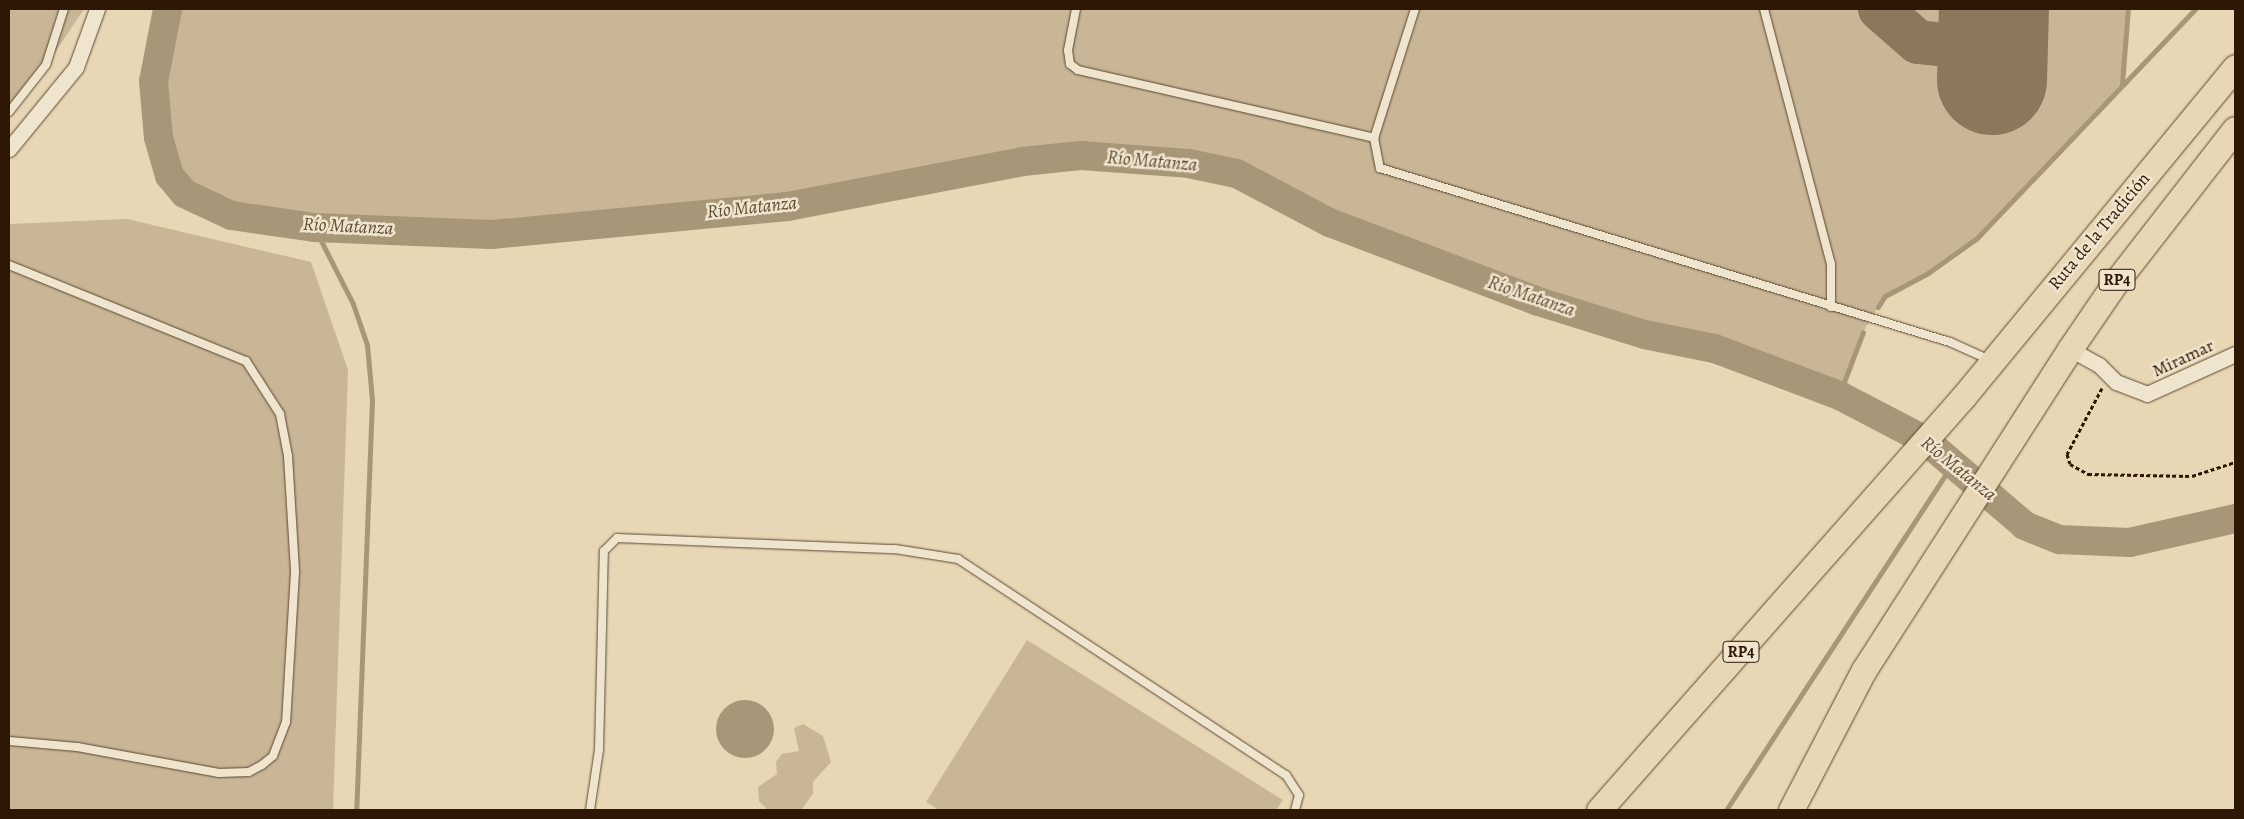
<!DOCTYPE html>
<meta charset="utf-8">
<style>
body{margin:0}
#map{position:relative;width:2244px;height:819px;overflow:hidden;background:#e7d7b4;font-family:Alegreya,serif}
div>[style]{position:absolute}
.green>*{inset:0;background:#c8b696}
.water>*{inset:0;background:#a89678}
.round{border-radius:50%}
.stream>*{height:5px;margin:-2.5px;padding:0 2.5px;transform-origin:2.5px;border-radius:2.5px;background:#a89678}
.river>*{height:29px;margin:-14.5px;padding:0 14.5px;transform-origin:14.5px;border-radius:14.5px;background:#a89678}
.taxiway>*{height:44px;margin:-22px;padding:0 22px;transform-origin:22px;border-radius:22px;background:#8b775c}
.runway>*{height:110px;margin:-55px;padding:0 55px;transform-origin:55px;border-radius:55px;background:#8b775c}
.path>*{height:3px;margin-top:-1.5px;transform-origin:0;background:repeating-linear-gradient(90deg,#2f1705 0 4px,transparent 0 6.5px)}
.roads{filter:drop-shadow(0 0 1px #5d4731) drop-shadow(0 0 1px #5d4731)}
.lane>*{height:8px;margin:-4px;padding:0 4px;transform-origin:4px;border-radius:4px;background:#efe5ce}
.street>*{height:15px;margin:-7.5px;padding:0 7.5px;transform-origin:7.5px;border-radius:7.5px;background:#efe5ce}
.primary>*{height:25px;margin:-12.5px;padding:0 12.5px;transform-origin:12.5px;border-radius:12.5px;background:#e7d7b4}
span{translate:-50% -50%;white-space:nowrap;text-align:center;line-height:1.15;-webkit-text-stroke:5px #efe5ce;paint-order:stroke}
.shield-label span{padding:1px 4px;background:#efe5ce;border:1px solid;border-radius:4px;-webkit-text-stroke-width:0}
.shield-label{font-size:16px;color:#2f1705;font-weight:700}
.street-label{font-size:18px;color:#2f1705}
.water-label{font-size:19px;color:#5f4a33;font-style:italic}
.frame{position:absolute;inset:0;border:10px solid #2f1705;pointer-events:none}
</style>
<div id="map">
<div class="green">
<div style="clip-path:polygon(9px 9px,84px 9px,52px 57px,9px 107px)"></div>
<div style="clip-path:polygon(167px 9px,2128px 9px,2122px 84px,1977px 238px,1928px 273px,1885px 296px,1863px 332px,1839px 395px,1714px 348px,1644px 334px,1538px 301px,1329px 222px,1236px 173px,1188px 163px,1080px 155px,1022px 161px,787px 206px,491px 234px,314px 227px,231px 215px,184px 193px,169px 175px,158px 137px,153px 81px)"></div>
<div style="clip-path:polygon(127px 219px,311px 262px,348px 370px,333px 810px,9px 810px,9px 224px)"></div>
<div style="clip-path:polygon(1027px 640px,1283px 800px,1276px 810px,939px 810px,926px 802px)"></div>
<div style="clip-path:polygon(803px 724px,823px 736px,831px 762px,813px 782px,813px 794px,801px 810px,768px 810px,759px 801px,758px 787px,777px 774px,776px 762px,782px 754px,799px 751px,794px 728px)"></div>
</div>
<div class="water">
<div class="round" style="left:716px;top:700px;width:58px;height:58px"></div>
</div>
<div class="stream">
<div style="left:2122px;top:83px;width:74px;rotate:-85.4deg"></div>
<div style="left:314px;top:227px;width:86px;rotate:63.1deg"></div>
<div style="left:353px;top:304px;width:43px;rotate:71.1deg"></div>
<div style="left:367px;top:345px;width:55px;rotate:84.8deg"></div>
<div style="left:372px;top:400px;width:410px;rotate:92.2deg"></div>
<div style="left:1878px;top:307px;width:13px;rotate:-58deg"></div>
<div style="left:1885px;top:296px;width:49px;rotate:-28.1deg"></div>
<div style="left:1928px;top:273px;width:60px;rotate:-35.5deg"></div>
<div style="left:1977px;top:238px;width:316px;rotate:-46.4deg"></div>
<div style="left:1839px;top:395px;width:67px;rotate:-69.1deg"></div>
<div style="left:1726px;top:810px;width:416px;rotate:-56.8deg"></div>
</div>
<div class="river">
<div style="left:167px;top:9px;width:73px;rotate:101deg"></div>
<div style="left:153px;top:81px;width:56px;rotate:84.9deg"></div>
<div style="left:158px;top:137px;width:40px;rotate:74deg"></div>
<div style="left:169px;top:175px;width:23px;rotate:50deg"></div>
<div style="left:184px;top:193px;width:52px;rotate:25.1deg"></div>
<div style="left:231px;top:215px;width:84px;rotate:8.2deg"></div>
<div style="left:314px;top:227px;width:177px;rotate:2.3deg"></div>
<div style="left:491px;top:234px;width:297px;rotate:-5.4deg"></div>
<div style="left:787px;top:206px;width:239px;rotate:-10.8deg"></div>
<div style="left:1022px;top:161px;width:58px;rotate:-5.9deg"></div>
<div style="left:1080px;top:155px;width:108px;rotate:4.2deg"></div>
<div style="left:1188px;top:163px;width:49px;rotate:11.8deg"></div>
<div style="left:1236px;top:173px;width:105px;rotate:27.8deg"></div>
<div style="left:1329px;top:222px;width:223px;rotate:20.7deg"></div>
<div style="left:1538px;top:301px;width:111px;rotate:17.3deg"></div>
<div style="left:1644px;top:334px;width:71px;rotate:11.3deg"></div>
<div style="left:1714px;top:348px;width:134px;rotate:20.6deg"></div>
<div style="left:1839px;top:395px;width:97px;rotate:27.6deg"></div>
<div style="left:1925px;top:440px;width:130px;rotate:40.6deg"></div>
<div style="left:2024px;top:525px;width:38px;rotate:22deg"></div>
<div style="left:2059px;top:539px;width:70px;rotate:2.5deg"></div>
<div style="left:2129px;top:542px;width:109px;rotate:-12.8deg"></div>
</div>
<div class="taxiway">
<div style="left:1880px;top:9px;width:50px;rotate:41deg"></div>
<div style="left:1918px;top:42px;width:74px;rotate:6.2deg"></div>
</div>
<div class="runway">
<div style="left:1992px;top:80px;width:71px;rotate:-88.4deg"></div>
</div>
<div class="path">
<div style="left:2102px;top:388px;width:75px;rotate:117.9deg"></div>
<div style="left:2067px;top:454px;width:10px;rotate:73deg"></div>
<div style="left:2070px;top:464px;width:21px;rotate:29deg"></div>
<div style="left:2088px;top:474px;width:104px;rotate:1.1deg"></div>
<div style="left:2192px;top:476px;width:45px;rotate:-18deg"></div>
</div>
<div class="roads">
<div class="lane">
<div style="left:1076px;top:9px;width:42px;rotate:101deg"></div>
<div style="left:1068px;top:50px;width:14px;rotate:82deg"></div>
<div style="left:1070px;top:64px;width:10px;rotate:37deg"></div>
<div style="left:1078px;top:70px;width:304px;rotate:12.9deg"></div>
<div style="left:1415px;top:9px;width:135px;rotate:107.6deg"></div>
<div style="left:1374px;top:138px;width:31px;rotate:79deg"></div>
<div style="left:1380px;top:168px;width:596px;rotate:16.98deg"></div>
<div style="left:1950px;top:342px;width:44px;rotate:24.2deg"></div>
<div style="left:1764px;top:9px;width:264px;rotate:75.3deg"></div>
<div style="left:1831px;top:264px;width:43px;rotate:90deg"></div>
<div style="left:9px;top:112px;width:60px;rotate:-51.8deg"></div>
<div style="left:46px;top:65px;width:59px;rotate:-72.2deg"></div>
<div style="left:9px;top:265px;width:256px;rotate:22.1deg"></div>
<div style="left:246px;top:361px;width:63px;rotate:57.3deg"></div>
<div style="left:280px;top:414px;width:43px;rotate:79.2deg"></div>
<div style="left:288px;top:456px;width:116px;rotate:86.5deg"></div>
<div style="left:295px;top:572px;width:150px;rotate:93.4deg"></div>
<div style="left:286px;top:722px;width:36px;rotate:111deg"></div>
<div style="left:273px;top:756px;width:14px;rotate:141deg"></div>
<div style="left:262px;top:765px;width:15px;rotate:152deg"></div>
<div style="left:249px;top:772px;width:30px;rotate:178deg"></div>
<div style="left:219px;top:773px;width:144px;rotate:-169.6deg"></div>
<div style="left:77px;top:747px;width:68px;rotate:-175deg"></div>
<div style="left:590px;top:810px;width:61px;rotate:-81.5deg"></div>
<div style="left:599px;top:750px;width:199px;rotate:-88.6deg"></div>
<div style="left:604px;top:551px;width:18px;rotate:-45deg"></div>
<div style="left:617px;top:538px;width:278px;rotate:2.3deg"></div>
<div style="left:895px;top:549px;width:64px;rotate:9deg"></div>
<div style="left:958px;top:559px;width:393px;rotate:33.4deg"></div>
<div style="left:1286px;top:775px;width:24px;rotate:57deg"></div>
<div style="left:1299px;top:795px;width:16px;rotate:105deg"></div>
</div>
<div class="street">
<div style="left:9px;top:149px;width:106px;rotate:-50.7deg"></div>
<div style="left:76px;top:67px;width:62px;rotate:-70.1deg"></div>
<div style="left:2070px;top:349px;width:33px;rotate:29deg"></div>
<div style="left:2099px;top:365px;width:24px;rotate:45deg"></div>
<div style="left:2116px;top:382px;width:33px;rotate:21deg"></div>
<div style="left:2147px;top:394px;width:97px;rotate:-24.4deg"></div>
</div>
<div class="primary">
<div style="left:1599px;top:810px;width:552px;rotate:-48.6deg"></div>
<div style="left:1964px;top:396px;width:426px;rotate:-50.5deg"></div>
<div style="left:1791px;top:810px;width:158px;rotate:-62.5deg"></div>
<div style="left:1864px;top:670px;width:381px;rotate:-57.3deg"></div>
<div style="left:2070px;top:349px;width:80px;rotate:-55.7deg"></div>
<div style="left:2115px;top:283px;width:195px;rotate:-52.1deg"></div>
</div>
</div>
<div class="shield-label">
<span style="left:2117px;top:280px">RP4</span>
<span style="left:1741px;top:652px">RP4</span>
</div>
<div class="street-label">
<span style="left:2099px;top:231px;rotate:-50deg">Ruta de la Tradición</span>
<span style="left:2183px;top:358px;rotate:-25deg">Miramar</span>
</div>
<div class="water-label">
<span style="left:1152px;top:162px;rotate:5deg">Río Matanza</span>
<span style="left:752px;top:208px;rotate:-6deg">Río Matanza</span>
<span style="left:348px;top:227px;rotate:3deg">Río Matanza</span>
<span style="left:1531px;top:297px;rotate:19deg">Río Matanza</span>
<span style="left:1958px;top:469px;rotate:39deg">Río Matanza</span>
</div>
<div class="frame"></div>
</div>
